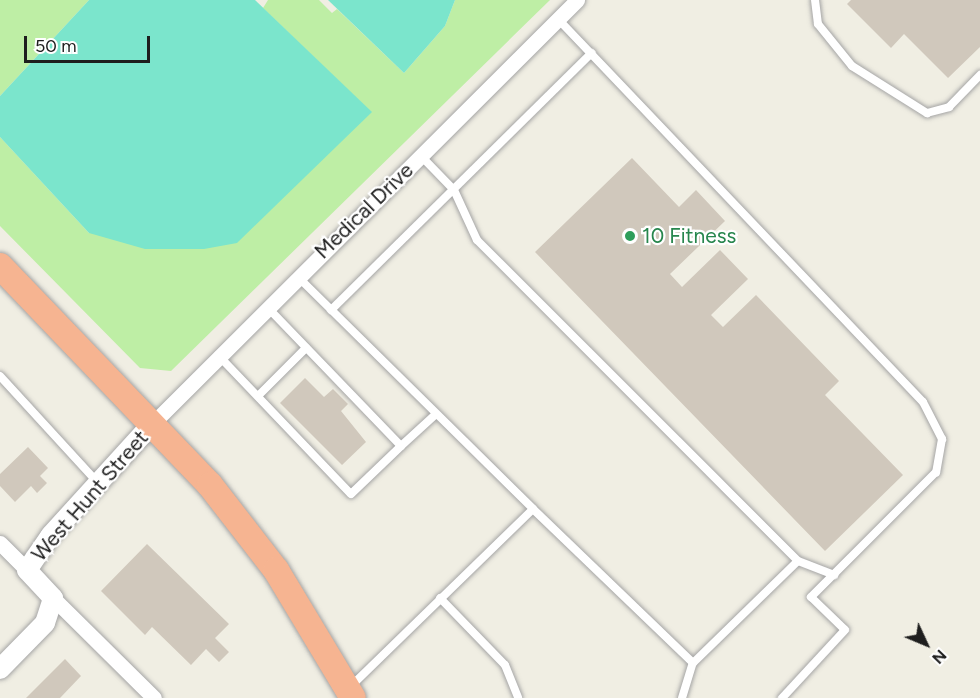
<!DOCTYPE html>
<style>
body{margin:0}
#map{position:relative;width:980px;height:698px;overflow:hidden;background:#f0eee3;font-family:Figtree,sans-serif}
div>[style]{position:absolute}
.grass>*{inset:0;background:#beeea5}
.pitch>*{inset:0;background:#7be5cc}
.building>*{inset:0;background:#d0c8bc}
.roads{filter:drop-shadow(0 0 2px #a5a5a5) drop-shadow(0 0 2px #a5a5a5)}
.service>*{height:8px;margin:-4px;padding:0 4px;transform-origin:4px;border-radius:4px;background:#fff}
.minor>*{height:15px;margin:-7.5px;padding:0 7.5px;transform-origin:7.5px;border-radius:7.5px;background:#fff}
.tertiary>*{height:20px;margin:-10px;padding:0 10px;transform-origin:10px;border-radius:10px;background:#fff}
.trunk>*{height:26px;margin:-13px;padding:0 13px;transform-origin:13px;border-radius:13px;background:#f6b491}
.dots>*{width:16px;height:16px;translate:-50% -50%;box-sizing:border-box;border:3px solid #fff;border-radius:50%}
span{translate:-50% -50%;white-space:nowrap;text-align:center;line-height:1.15;-webkit-text-stroke:4.5px #fff;paint-order:stroke}
.street-label{font-size:21px;color:#1e1e1e}
.leisure-label{font-size:21px;color:#27864d}
.left{translate:0 -50%;text-align:left}
.north{position:absolute;left:896px;top:614px;width:60px;height:60px;-webkit-text-stroke:4px #fff;paint-order:stroke;rotate:134deg;font-size:16px;font-weight:700;line-height:24px;text-align:center;color:#1e1e1e}
.north::after{content:'';display:block;margin:auto;width:21px;height:27px;background:#1e1e1e;clip-path:polygon(50% 0,100% 100%,50% 72%,0 100%)}
.scale{position:absolute;left:24px;top:36px;width:126px;height:27px;box-sizing:border-box;border:3px solid #1e1e1e;border-top:0;padding-left:8px;font-size:18px;line-height:21px;white-space:nowrap;color:#1e1e1e;-webkit-text-stroke:4px #fff;paint-order:stroke}
</style>
<div id="map">
<div class="grass">
<div style="clip-path:polygon(0 0,89px 0,0 96px)"></div>
<div style="clip-path:polygon(268px 0,319px 0,332px 13px,337px 9px,404px 73px,445px 26px,455px 0,550px 0,171px 371px,140px 368px,0 226px,0 137px,89px 233px,371px 112px,263px 8px)"></div>
</div>
<div class="pitch">
<div style="clip-path:polygon(89px 0,255px 0,372px 112px,237px 243px,204px 249px,145px 249px,89px 233px,0 137px,0 96px)"></div>
<div style="clip-path:polygon(328px 0,455px 0,445px 26px,404px 73px)"></div>
</div>
<div class="building">
<div style="clip-path:polygon(851px 0,980px 0,980px 47px,948px 78px,904px 34px,891px 48px,847px 4px)"></div>
<div style="clip-path:polygon(632px 158px,679px 207px,696px 190px,725px 221px,670px 274px,682px 287px,720px 250px,748px 279px,711px 315px,723px 327px,756px 295px,839px 381px,825px 395px,903px 475px,825px 551px,535px 252px)"></div>
<div style="clip-path:polygon(305px 378px,324px 397px,333px 389px,348px 404px,341px 411px,366px 442px,342px 465px,280px 403px)"></div>
<div style="clip-path:polygon(28px 447px,48px 468px,40px 476px,47px 483px,37px 493px,31px 486px,15px 502px,0 486px,0 474px)"></div>
<div style="clip-path:polygon(147px 544px,229px 624px,215px 638px,229px 652px,219px 662px,206px 649px,191px 665px,152px 627px,145px 635px,101px 591px)"></div>
<div style="clip-path:polygon(65px 659px,81px 676px,60px 698px,26px 698px)"></div>
</div>
<div class="roads">
<div class="service">
<div style="left:815px;top:0;width:24px;rotate:83deg"></div>
<div style="left:818px;top:24px;width:54px;rotate:51deg"></div>
<div style="left:852px;top:66px;width:89px;rotate:32.1deg"></div>
<div style="left:927px;top:113px;width:23px;rotate:-15deg"></div>
<div style="left:949px;top:107px;width:45px;rotate:-45.9deg"></div>
<div style="left:558px;top:19px;width:529px;rotate:46.38deg"></div>
<div style="left:923px;top:402px;width:42px;rotate:62.8deg"></div>
<div style="left:942px;top:439px;width:34px;rotate:100deg"></div>
<div style="left:936px;top:472px;width:177px;rotate:135deg"></div>
<div style="left:811px;top:597px;width:47px;rotate:44.1deg"></div>
<div style="left:845px;top:630px;width:93px;rotate:132.8deg"></div>
<div style="left:421px;top:156px;width:47px;rotate:45.9deg"></div>
<div style="left:454px;top:190px;width:55px;rotate:65.3deg"></div>
<div style="left:477px;top:240px;width:454px;rotate:45deg"></div>
<div style="left:798px;top:561px;width:39px;rotate:21deg"></div>
<div style="left:298px;top:277px;width:330px;rotate:44.6deg"></div>
<div style="left:533px;top:509px;width:255px;rotate:135.8deg"></div>
<div style="left:331px;top:310px;width:366px;rotate:-44.6deg"></div>
<div style="left:218px;top:355px;width:192px;rotate:46.3deg"></div>
<div style="left:351px;top:494px;width:69px;rotate:-43.8deg"></div>
<div style="left:401px;top:446px;width:192px;rotate:-133.9deg"></div>
<div style="left:0;top:376px;width:145px;rotate:47.5deg"></div>
<div style="left:258px;top:396px;width:68px;rotate:-45deg"></div>
<div style="left:401px;top:446px;width:47px;rotate:-42.4deg"></div>
<div style="left:533px;top:509px;width:222px;rotate:43.9deg"></div>
<div style="left:440px;top:598px;width:93px;rotate:45.9deg"></div>
<div style="left:505px;top:665px;width:35px;rotate:68deg"></div>
<div style="left:682px;top:698px;width:37px;rotate:-73deg"></div>
<div style="left:693px;top:663px;width:146px;rotate:-44.2deg"></div>
</div>
<div class="minor">
<div style="left:153px;top:423px;width:599px;rotate:-44.93deg"></div>
<div style="left:0;top:543px;width:38px;rotate:45deg"></div>
<div style="left:53px;top:598px;width:142px;rotate:44.7deg"></div>
</div>
<div class="tertiary">
<div style="left:0;top:669px;width:64px;rotate:-45.6deg"></div>
<div style="left:45px;top:623px;width:26px;rotate:-72deg"></div>
<div style="left:53px;top:598px;width:38px;rotate:-133deg"></div>
<div style="left:27px;top:570px;width:42px;rotate:-55.6deg"></div>
<div style="left:51px;top:535px;width:151px;rotate:-47.7deg"></div>
</div>
<div class="trunk">
<div style="left:0;top:266px;width:303px;rotate:46.2deg"></div>
<div style="left:210px;top:485px;width:108px;rotate:52.2deg"></div>
<div style="left:276px;top:570px;width:149px;rotate:59deg"></div>
</div>
</div>
<div class="dots">
<div style="left:630px;top:236px;background:#2e9e5b"></div>
</div>
<div class="street-label">
<span style="left:364px;top:211px;rotate:-44deg">Medical Drive</span>
<span style="left:90px;top:496px;rotate:-49deg">West Hunt Street</span>
</div>
<div class="leisure-label">
<span class="left" style="left:642px;top:236px">10 Fitness</span>
</div>
<div class="north">N</div>
<div class="scale">50 m</div>
</div>
